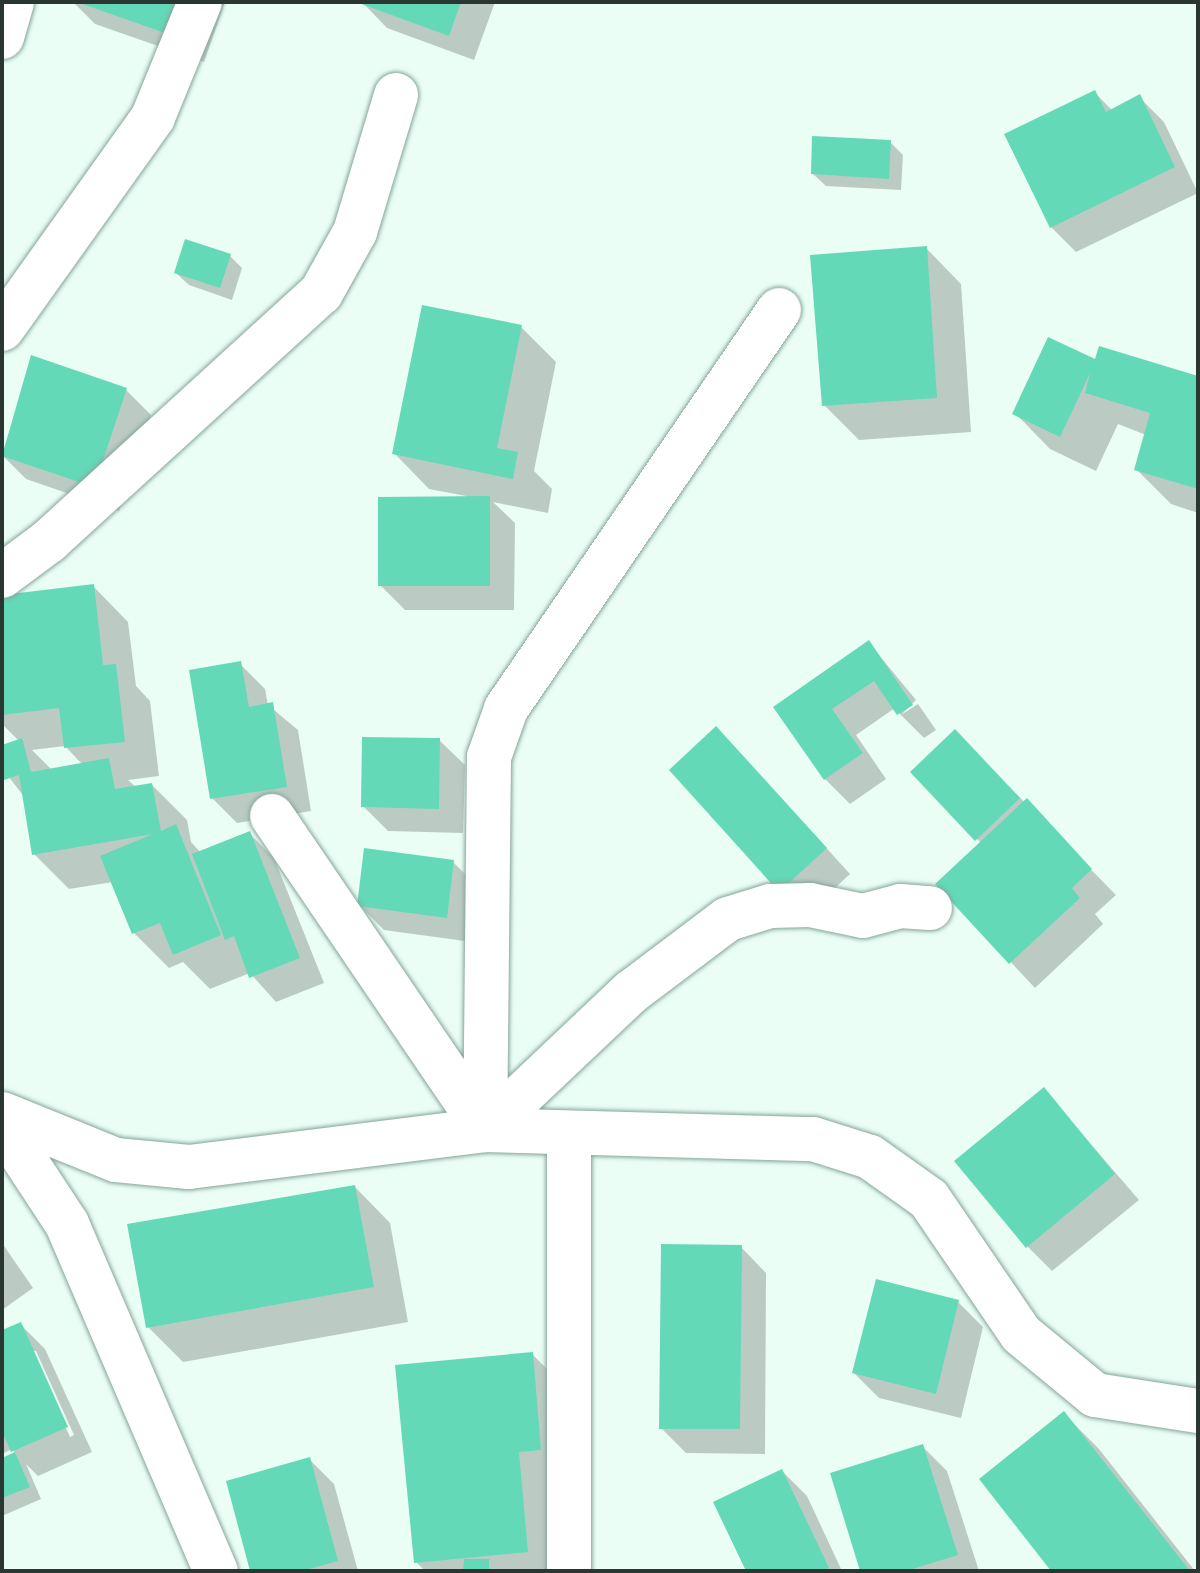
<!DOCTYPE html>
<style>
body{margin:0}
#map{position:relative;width:1200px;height:1573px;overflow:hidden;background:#eafef6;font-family:Helvetica,sans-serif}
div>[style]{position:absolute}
.shadow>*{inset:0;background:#0003}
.building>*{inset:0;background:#64d9b7}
.roads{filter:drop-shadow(0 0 2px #85a59a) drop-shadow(0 0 2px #85a59a)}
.street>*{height:44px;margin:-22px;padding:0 22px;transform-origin:22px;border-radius:22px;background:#fff}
span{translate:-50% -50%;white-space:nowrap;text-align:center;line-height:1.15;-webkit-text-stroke:7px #fff;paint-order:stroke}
.frame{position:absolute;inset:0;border:4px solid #293632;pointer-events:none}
</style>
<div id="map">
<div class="shadow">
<div style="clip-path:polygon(73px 2px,225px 2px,204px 62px,95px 24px)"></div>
<div style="clip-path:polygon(362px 2px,495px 2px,474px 60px,387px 28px)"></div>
<div style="clip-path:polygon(1095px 93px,1113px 111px,1139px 97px,1164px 122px,1198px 193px,1076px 252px,1051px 227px)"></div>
<div style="clip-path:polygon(890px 142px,903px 155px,901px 190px,826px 186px,813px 174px)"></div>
<div style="clip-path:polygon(926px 248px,961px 284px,971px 432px,859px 440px,824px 405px)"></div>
<div style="clip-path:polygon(230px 256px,242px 268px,232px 300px,189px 285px,176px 273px)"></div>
<div style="clip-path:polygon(521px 327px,556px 362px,534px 471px,552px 489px,548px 513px,493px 502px,515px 523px,514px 610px,405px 610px,380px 585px,466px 496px,429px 489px,394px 453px)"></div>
<div style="clip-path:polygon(33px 358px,126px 390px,151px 415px,119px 511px,26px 479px,2px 455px)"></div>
<div style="clip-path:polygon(1096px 362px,1198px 378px,1198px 513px,1171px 504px,1136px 469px,1146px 435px,1118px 424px,1096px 471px,1050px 449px,1015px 413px)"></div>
<div style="clip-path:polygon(evenodd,93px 586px,128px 622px,136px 686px,150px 701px,159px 776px,128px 780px,136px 787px,152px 785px,187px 820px,191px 842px,201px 853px,249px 833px,274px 858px,324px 983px,276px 1002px,250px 973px,210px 989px,183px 962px,169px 968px,134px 933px,113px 882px,69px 889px,34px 854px,25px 798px,2px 768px,2px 747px,19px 741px,2px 724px,2px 598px,93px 586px,65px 746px,83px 765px,52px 770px,32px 750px,65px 746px)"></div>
<div style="clip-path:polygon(869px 643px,916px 700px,901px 715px,918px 704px,936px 730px,924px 738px,899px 713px,895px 708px,856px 735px,886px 779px,850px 804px,825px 779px,776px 708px)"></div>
<div style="clip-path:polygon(240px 664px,265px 689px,268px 705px,298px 730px,311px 811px,237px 823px,212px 798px)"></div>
<div style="clip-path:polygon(439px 740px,465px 765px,463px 833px,388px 831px,363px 806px)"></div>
<div style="clip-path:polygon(741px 754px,850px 874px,806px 915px,781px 890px)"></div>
<div style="clip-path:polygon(980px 757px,1116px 895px,1095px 914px,1103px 924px,1035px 988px,938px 884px,981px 843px,913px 773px)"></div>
<div style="clip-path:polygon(453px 862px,478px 887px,472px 942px,384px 930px,359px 905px)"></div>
<div style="clip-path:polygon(1044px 1090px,1139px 1200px,1052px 1271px,1027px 1246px)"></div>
<div style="clip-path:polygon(355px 1187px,390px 1223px,408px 1322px,183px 1362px,148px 1327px)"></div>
<div style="clip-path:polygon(2px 1243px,33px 1288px,2px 1310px)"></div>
<div style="clip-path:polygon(741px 1247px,766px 1273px,765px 1454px,686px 1453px,661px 1428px)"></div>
<div style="clip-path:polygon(958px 1302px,983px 1327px,961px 1418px,879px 1398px,854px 1373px)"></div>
<div style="clip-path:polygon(evenodd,20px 1324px,45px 1349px,92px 1452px,38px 1476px,26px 1464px,41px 1499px,2px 1516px,2px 1460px,16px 1454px,12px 1449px,2px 1454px,2px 1332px,20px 1324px,32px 1351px,36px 1351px,74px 1435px,70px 1437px,32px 1351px)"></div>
<div style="clip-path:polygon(532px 1354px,567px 1389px,561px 1571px,425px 1571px,416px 1562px)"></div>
<div style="clip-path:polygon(1064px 1414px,1099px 1449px,1195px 1571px,1053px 1571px)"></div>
<div style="clip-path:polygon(922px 1446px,947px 1471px,979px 1571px,862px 1571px)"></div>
<div style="clip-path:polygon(309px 1459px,334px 1484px,358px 1571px,252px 1571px)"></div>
<div style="clip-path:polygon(782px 1471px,807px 1496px,842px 1571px,748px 1571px)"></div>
</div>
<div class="building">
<div style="clip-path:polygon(77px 2px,191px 2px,179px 38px)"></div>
<div style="clip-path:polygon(356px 2px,461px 2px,449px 36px)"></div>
<div style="clip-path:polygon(1095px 90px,1106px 112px,1140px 94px,1175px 167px,1050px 228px,1004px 134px)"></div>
<div style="clip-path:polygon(812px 136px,891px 140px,889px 179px,811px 174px)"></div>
<div style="clip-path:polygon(185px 239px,231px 254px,220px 288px,174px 273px)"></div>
<div style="clip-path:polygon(927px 246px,937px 398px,822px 406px,810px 255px)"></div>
<div style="clip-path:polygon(422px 305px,522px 325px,497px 448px,518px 452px,513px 479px,392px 454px)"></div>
<div style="clip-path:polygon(1048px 337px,1095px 359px,1099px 346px,1198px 376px,1198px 489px,1134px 470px,1150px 413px,1085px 393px,1090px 373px,1060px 437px,1012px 414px)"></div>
<div style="clip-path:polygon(31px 355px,127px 388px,94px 487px,2px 456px)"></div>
<div style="clip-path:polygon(490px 496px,490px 586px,378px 586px,378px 497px)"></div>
<div style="clip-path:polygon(94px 584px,103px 665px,116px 664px,125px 742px,64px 748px,59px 708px,2px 715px,2px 595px)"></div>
<div style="clip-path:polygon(869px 640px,913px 705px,897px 715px,874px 681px,832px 709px,863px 753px,824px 780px,773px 707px)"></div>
<div style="clip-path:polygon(241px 661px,249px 707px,273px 702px,287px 787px,210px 799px,189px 670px)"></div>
<div style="clip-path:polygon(716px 726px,827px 848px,779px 892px,669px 770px)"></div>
<div style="clip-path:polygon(955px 729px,1020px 798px,975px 841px,910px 772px)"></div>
<div style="clip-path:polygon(362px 737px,440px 738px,439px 809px,361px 807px)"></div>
<div style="clip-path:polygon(22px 738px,31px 772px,109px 758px,115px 789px,152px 783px,161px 831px,176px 824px,221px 935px,173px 955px,160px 923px,132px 934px,100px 856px,153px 834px,32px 855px,19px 775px,4px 780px,2px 774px,2px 745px)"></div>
<div style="clip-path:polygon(1027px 798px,1092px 869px,1072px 888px,1080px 898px,1009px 964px,935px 884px)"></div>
<div style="clip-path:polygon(250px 831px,300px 958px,249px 978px,234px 936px,225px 940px,192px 854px)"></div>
<div style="clip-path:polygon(364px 848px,454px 860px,447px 918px,357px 906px)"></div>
<div style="clip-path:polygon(1044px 1087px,1115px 1174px,1026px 1248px,954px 1161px)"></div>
<div style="clip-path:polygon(355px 1185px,374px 1287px,146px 1328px,127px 1224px)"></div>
<div style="clip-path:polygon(661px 1244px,742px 1245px,740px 1429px,659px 1429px)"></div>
<div style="clip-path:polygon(876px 1279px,959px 1300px,936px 1394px,852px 1373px)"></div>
<div style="clip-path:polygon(21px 1322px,68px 1427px,11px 1452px,2px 1432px,2px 1330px)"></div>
<div style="clip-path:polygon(533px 1352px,541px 1450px,519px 1452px,528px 1552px,414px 1563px,395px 1365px)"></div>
<div style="clip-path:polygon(1064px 1411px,1190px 1571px,1051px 1571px,979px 1479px)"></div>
<div style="clip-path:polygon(923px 1444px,958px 1555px,906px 1571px,860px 1571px,830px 1473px)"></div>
<div style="clip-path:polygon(15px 1452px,30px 1487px,2px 1498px,2px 1458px)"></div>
<div style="clip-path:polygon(310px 1457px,338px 1561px,302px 1571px,250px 1571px,226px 1481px)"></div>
<div style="clip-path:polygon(782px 1469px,829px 1568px,823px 1571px,746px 1571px,713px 1502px)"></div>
<div style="clip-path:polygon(464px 1559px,489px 1559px,489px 1571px,463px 1571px)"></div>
</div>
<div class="roads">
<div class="street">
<div style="left:2px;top:37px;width:36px;rotate:-74deg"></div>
<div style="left:779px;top:310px;width:483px;rotate:124.4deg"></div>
<div style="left:506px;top:709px;width:51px;rotate:109.5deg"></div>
<div style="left:489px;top:757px;width:373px;rotate:90.6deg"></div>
<div style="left:485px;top:1130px;width:201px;rotate:-43.4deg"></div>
<div style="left:631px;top:992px;width:121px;rotate:-37deg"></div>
<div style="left:728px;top:919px;width:44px;rotate:-17.2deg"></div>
<div style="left:770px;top:906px;width:40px;rotate:-1.4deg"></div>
<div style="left:810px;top:905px;width:54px;rotate:11.7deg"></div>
<div style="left:863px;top:916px;width:38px;rotate:-15deg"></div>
<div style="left:900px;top:906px;width:30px;rotate:4deg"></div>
<div style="left:2px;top:329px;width:260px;rotate:-54.5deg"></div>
<div style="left:153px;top:117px;width:124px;rotate:-67.8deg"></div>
<div style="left:2px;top:576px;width:59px;rotate:-36.7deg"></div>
<div style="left:49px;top:541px;width:368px;rotate:-42.4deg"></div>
<div style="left:321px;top:293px;width:70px;rotate:-60.9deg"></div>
<div style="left:355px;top:232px;width:143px;rotate:-73.3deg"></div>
<div style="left:272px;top:816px;width:379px;rotate:55.8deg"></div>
<div style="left:2px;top:1114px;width:123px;rotate:22deg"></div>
<div style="left:116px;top:1160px;width:73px;rotate:5.5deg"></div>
<div style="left:189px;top:1167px;width:298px;rotate:-7.1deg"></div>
<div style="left:485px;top:1130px;width:328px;rotate:1.6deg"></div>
<div style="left:813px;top:1139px;width:60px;rotate:17.5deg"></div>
<div style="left:870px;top:1157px;width:72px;rotate:35.4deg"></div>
<div style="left:929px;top:1199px;width:163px;rotate:55.7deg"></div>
<div style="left:1021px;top:1334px;width:96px;rotate:39.5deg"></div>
<div style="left:1095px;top:1395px;width:104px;rotate:8.8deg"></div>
<div style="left:2px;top:1125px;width:118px;rotate:56.7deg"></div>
<div style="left:67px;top:1224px;width:378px;rotate:66.8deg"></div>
<div style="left:569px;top:1571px;width:438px;rotate:-90deg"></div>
</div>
</div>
<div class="frame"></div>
</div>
